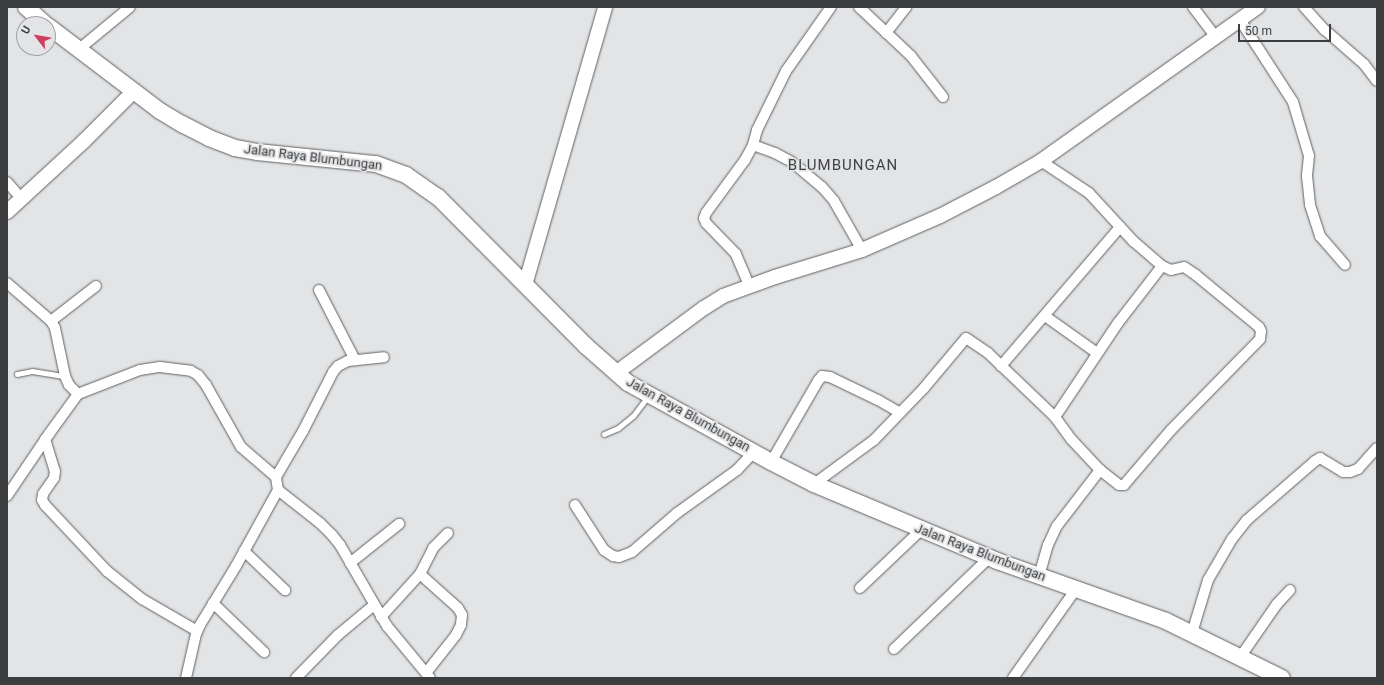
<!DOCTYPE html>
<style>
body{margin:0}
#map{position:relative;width:1384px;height:685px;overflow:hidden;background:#e3e4e6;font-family:Roboto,sans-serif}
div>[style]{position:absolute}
.roads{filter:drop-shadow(0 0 1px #5e6061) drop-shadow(0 0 1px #5e6061)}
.lane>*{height:5px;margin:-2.5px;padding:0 2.5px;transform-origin:2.5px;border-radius:2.5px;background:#fff}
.street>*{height:10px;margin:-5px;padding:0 5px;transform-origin:5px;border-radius:5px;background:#fff}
.secondary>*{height:14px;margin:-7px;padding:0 7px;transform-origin:7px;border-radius:7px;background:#fff}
.primary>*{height:16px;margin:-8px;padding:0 8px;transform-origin:8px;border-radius:8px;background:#fff}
span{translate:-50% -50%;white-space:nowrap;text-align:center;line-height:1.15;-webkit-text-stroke:3.5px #e3e4e6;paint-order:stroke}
.street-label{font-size:13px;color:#3c3d3e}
.quarter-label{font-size:15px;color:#424344;letter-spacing:1px}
.frame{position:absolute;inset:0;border:8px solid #3c3d3e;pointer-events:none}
.north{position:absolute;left:16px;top:16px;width:40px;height:40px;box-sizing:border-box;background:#e3e4e6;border:1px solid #a0a1a3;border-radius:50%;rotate:301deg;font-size:11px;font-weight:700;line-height:16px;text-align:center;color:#3c3d3e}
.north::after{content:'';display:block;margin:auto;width:14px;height:18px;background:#ce3e5e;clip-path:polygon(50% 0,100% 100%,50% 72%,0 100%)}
.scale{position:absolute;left:1238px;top:24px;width:93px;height:18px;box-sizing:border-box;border:2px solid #3c3d3e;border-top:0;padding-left:5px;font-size:12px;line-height:14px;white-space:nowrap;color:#3c3d3e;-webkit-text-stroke:3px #e3e4e6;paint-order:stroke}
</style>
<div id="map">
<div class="roads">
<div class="lane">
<div style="left:17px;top:374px;width:15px;rotate:-11deg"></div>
<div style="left:32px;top:371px;width:33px;rotate:9deg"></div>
<div style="left:604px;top:434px;width:15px;rotate:-23deg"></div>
<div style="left:618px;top:428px;width:19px;rotate:-39deg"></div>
<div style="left:633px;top:416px;width:25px;rotate:-53deg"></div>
</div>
<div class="street">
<div style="left:859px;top:7px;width:71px;rotate:43.3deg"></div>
<div style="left:911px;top:56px;width:52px;rotate:52deg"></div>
<div style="left:1193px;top:7px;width:38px;rotate:53deg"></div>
<div style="left:1304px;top:7px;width:31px;rotate:48deg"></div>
<div style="left:1325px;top:30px;width:52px;rotate:41.1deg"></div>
<div style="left:1364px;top:64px;width:21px;rotate:53deg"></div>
<div style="left:1240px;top:20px;width:98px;rotate:57.1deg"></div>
<div style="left:1293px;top:102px;width:56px;rotate:73.5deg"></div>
<div style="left:1309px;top:156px;width:20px;rotate:96deg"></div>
<div style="left:1307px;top:176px;width:29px;rotate:84deg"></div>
<div style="left:1310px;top:205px;width:33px;rotate:72deg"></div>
<div style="left:1320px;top:236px;width:38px;rotate:49deg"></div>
<div style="left:886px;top:33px;width:33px;rotate:-52deg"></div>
<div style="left:78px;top:50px;width:67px;rotate:-39.6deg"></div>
<div style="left:753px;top:145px;width:23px;rotate:20deg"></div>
<div style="left:775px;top:153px;width:19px;rotate:28deg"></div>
<div style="left:792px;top:162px;width:39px;rotate:40deg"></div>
<div style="left:822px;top:187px;width:18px;rotate:49deg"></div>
<div style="left:834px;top:201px;width:56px;rotate:60.3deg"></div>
<div style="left:7px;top:182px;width:23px;rotate:49deg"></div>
<div style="left:7px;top:283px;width:58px;rotate:40.8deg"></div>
<div style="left:51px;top:321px;width:8px;rotate:60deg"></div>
<div style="left:55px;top:328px;width:49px;rotate:78.2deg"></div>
<div style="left:65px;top:376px;width:10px;rotate:66deg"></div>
<div style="left:69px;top:385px;width:13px;rotate:45deg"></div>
<div style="left:78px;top:394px;width:66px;rotate:-21.2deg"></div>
<div style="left:140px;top:370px;width:20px;rotate:-9deg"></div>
<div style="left:160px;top:367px;width:31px;rotate:7deg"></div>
<div style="left:191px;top:371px;width:8px;rotate:30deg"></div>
<div style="left:198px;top:375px;width:13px;rotate:51deg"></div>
<div style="left:206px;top:385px;width:71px;rotate:60.6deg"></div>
<div style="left:241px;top:447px;width:46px;rotate:40.6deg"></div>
<div style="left:749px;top:285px;width:34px;rotate:-113deg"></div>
<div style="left:736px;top:254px;width:43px;rotate:-134.1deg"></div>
<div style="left:706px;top:223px;width:5px;rotate:-112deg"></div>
<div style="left:704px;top:218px;width:5px;rotate:-68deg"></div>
<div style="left:706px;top:213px;width:66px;rotate:-53.7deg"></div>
<div style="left:745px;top:160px;width:17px;rotate:-62deg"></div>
<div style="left:753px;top:145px;width:16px;rotate:-75deg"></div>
<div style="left:757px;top:130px;width:66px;rotate:-63.8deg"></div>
<div style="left:786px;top:71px;width:78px;rotate:-54.9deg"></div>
<div style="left:319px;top:290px;width:79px;rotate:62.8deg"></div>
<div style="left:1045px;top:316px;width:64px;rotate:35.4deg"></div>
<div style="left:51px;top:321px;width:57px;rotate:-37.9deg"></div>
<div style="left:1001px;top:366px;width:183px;rotate:-49.4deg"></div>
<div style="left:1055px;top:417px;width:113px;rotate:-56.2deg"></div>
<div style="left:1118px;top:323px;width:72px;rotate:-52.3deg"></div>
<div style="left:45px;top:439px;width:34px;rotate:73deg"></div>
<div style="left:55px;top:471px;width:7px;rotate:98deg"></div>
<div style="left:54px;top:478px;width:19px;rotate:125deg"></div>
<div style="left:43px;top:494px;width:6px;rotate:99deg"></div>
<div style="left:42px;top:500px;width:6px;rotate:59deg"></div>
<div style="left:45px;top:505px;width:91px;rotate:46.8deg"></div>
<div style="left:107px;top:571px;width:45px;rotate:38.7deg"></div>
<div style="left:142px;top:599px;width:64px;rotate:30.2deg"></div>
<div style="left:771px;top:462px;width:94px;rotate:-59.9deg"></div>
<div style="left:818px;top:381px;width:6px;rotate:-51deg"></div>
<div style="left:822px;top:376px;width:8px;rotate:7deg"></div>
<div style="left:830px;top:377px;width:53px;rotate:25.6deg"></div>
<div style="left:878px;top:400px;width:24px;rotate:30deg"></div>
<div style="left:814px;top:484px;width:74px;rotate:-36.3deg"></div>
<div style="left:874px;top:440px;width:72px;rotate:-46.1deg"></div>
<div style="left:924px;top:388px;width:65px;rotate:-50deg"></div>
<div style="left:966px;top:338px;width:27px;rotate:34deg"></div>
<div style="left:988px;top:353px;width:93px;rotate:43.7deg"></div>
<div style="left:1055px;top:417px;width:27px;rotate:54deg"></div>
<div style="left:1071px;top:439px;width:42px;rotate:46.9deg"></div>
<div style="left:1100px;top:470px;width:24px;rotate:38deg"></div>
<div style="left:1119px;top:485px;width:5px"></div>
<div style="left:1124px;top:485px;width:72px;rotate:-49.5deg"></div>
<div style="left:1171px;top:430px;width:127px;rotate:-45.6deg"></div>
<div style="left:1260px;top:339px;width:8px;rotate:-83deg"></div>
<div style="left:1261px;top:331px;width:4px;rotate:-117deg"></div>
<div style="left:1259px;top:327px;width:82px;rotate:-140.5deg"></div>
<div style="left:1196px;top:275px;width:14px;rotate:-146deg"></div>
<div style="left:1184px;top:267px;width:13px;rotate:167deg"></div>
<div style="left:1171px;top:270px;width:10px;rotate:-156deg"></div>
<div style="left:1162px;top:266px;width:37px;rotate:-139deg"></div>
<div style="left:1134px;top:242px;width:67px;rotate:-132.6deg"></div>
<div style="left:1089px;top:193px;width:58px;rotate:-146.3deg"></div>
<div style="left:278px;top:490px;width:53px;rotate:38.2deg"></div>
<div style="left:320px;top:523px;width:17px;rotate:45deg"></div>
<div style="left:332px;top:535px;width:13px;rotate:51deg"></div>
<div style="left:340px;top:545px;width:94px;rotate:59.9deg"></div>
<div style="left:387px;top:626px;width:67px;rotate:50.4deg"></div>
<div style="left:7px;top:496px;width:75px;rotate:-55.9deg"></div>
<div style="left:49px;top:434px;width:49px;rotate:-54.1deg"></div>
<div style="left:575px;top:505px;width:54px;rotate:57.2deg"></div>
<div style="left:604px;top:550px;width:11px;rotate:34deg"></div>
<div style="left:613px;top:556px;width:6px;rotate:9deg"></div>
<div style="left:619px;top:557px;width:14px;rotate:-21deg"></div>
<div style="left:632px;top:552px;width:60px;rotate:-40.9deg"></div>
<div style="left:677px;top:513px;width:74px;rotate:-35.6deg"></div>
<div style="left:737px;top:470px;width:25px;rotate:-47deg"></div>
<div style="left:244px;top:551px;width:57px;rotate:43.6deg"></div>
<div style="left:350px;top:563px;width:63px;rotate:-38.5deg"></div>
<div style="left:420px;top:574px;width:51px;rotate:41.8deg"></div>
<div style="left:458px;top:608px;width:8px;rotate:60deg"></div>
<div style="left:462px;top:615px;width:10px;rotate:96deg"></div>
<div style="left:461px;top:625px;width:11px;rotate:117deg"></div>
<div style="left:456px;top:635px;width:48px;rotate:128.3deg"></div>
<div style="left:1039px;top:576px;width:32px;rotate:-74deg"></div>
<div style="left:1048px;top:545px;width:21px;rotate:-65deg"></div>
<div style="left:1057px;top:526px;width:71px;rotate:-52.5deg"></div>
<div style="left:860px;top:588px;width:84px;rotate:-43.6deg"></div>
<div style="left:213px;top:603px;width:71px;rotate:43.9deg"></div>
<div style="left:381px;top:617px;width:58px;rotate:-47.8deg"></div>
<div style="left:420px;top:574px;width:29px;rotate:-63deg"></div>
<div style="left:433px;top:548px;width:21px;rotate:-45deg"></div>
<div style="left:1192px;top:633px;width:55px;rotate:-73.2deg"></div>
<div style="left:1208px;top:580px;width:48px;rotate:-59.7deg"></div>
<div style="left:1232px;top:539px;width:24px;rotate:-52deg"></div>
<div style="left:1247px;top:520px;width:90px;rotate:-40.9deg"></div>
<div style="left:1315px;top:461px;width:6px;rotate:-31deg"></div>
<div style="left:1320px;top:458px;width:27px;rotate:31deg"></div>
<div style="left:1343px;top:472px;width:7px"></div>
<div style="left:1350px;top:472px;width:9px;rotate:-21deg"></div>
<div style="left:1358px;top:469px;width:28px;rotate:-48deg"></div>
<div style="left:894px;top:649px;width:132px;rotate:-43.8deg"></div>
<div style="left:1241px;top:656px;width:63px;rotate:-55.3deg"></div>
<div style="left:1277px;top:604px;width:19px;rotate:-47deg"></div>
<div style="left:186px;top:678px;width:45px;rotate:-77.2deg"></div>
<div style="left:196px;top:634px;width:10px;rotate:-66deg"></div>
<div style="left:200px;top:625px;width:69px;rotate:-58.6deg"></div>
<div style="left:236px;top:566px;width:87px;rotate:-61.1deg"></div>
<div style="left:278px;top:490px;width:13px;rotate:-99deg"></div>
<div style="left:276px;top:477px;width:53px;rotate:-59.6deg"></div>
<div style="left:303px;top:431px;width:66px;rotate:-63deg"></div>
<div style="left:333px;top:372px;width:8px;rotate:-50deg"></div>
<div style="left:338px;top:366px;width:11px;rotate:-27deg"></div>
<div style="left:348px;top:361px;width:36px;rotate:-6deg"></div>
<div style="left:296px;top:678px;width:60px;rotate:-45.7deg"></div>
<div style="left:338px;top:635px;width:47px;rotate:-39.8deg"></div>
<div style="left:1013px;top:678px;width:109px;rotate:-54.7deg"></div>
</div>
<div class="secondary">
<div style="left:7px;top:212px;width:105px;rotate:-42.7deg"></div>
<div style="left:84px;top:141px;width:69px;rotate:-45deg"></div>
<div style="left:525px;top:285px;width:289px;rotate:-73.9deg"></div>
<div style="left:616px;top:373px;width:109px;rotate:-36.5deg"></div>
<div style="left:704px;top:308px;width:22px;rotate:-32deg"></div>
<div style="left:723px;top:296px;width:55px;rotate:-20.1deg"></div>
<div style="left:775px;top:277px;width:91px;rotate:-17.2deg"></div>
<div style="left:862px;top:250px;width:85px;rotate:-23.6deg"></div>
<div style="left:940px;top:216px;width:63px;rotate:-27.4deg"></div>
<div style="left:996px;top:187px;width:52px;rotate:-30deg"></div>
<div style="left:1041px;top:161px;width:266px;rotate:-35.4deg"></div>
</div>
<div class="primary">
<div style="left:26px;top:7px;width:25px;rotate:42deg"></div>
<div style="left:48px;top:26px;width:141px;rotate:37.2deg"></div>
<div style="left:160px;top:111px;width:26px;rotate:31deg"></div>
<div style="left:182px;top:124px;width:30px;rotate:27deg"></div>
<div style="left:209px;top:138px;width:28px;rotate:21deg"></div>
<div style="left:235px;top:148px;width:22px;rotate:10deg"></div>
<div style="left:257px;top:152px;width:120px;rotate:5.8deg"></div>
<div style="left:376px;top:164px;width:32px;rotate:20deg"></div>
<div style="left:406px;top:175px;width:39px;rotate:35deg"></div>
<div style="left:438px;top:197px;width:210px;rotate:45.2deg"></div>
<div style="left:586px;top:346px;width:56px;rotate:41.4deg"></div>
<div style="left:628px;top:383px;width:163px;rotate:28.9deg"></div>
<div style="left:771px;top:462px;width:48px;rotate:27.1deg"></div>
<div style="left:814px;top:484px;width:199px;rotate:22.8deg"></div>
<div style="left:997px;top:561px;width:179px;rotate:19.5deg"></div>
<div style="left:1166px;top:621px;width:129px;rotate:26.2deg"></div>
</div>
</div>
<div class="street-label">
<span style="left:313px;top:158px;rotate:7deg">Jalan Raya Blumbungan</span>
<span style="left:688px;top:415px;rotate:29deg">Jalan Raya Blumbungan</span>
<span style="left:980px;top:553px;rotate:21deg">Jalan Raya Blumbungan</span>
</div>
<div class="quarter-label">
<span style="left:843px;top:166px">BLUMBUNGAN</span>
</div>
<div class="frame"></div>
<div class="north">U</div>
<div class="scale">50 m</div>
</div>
